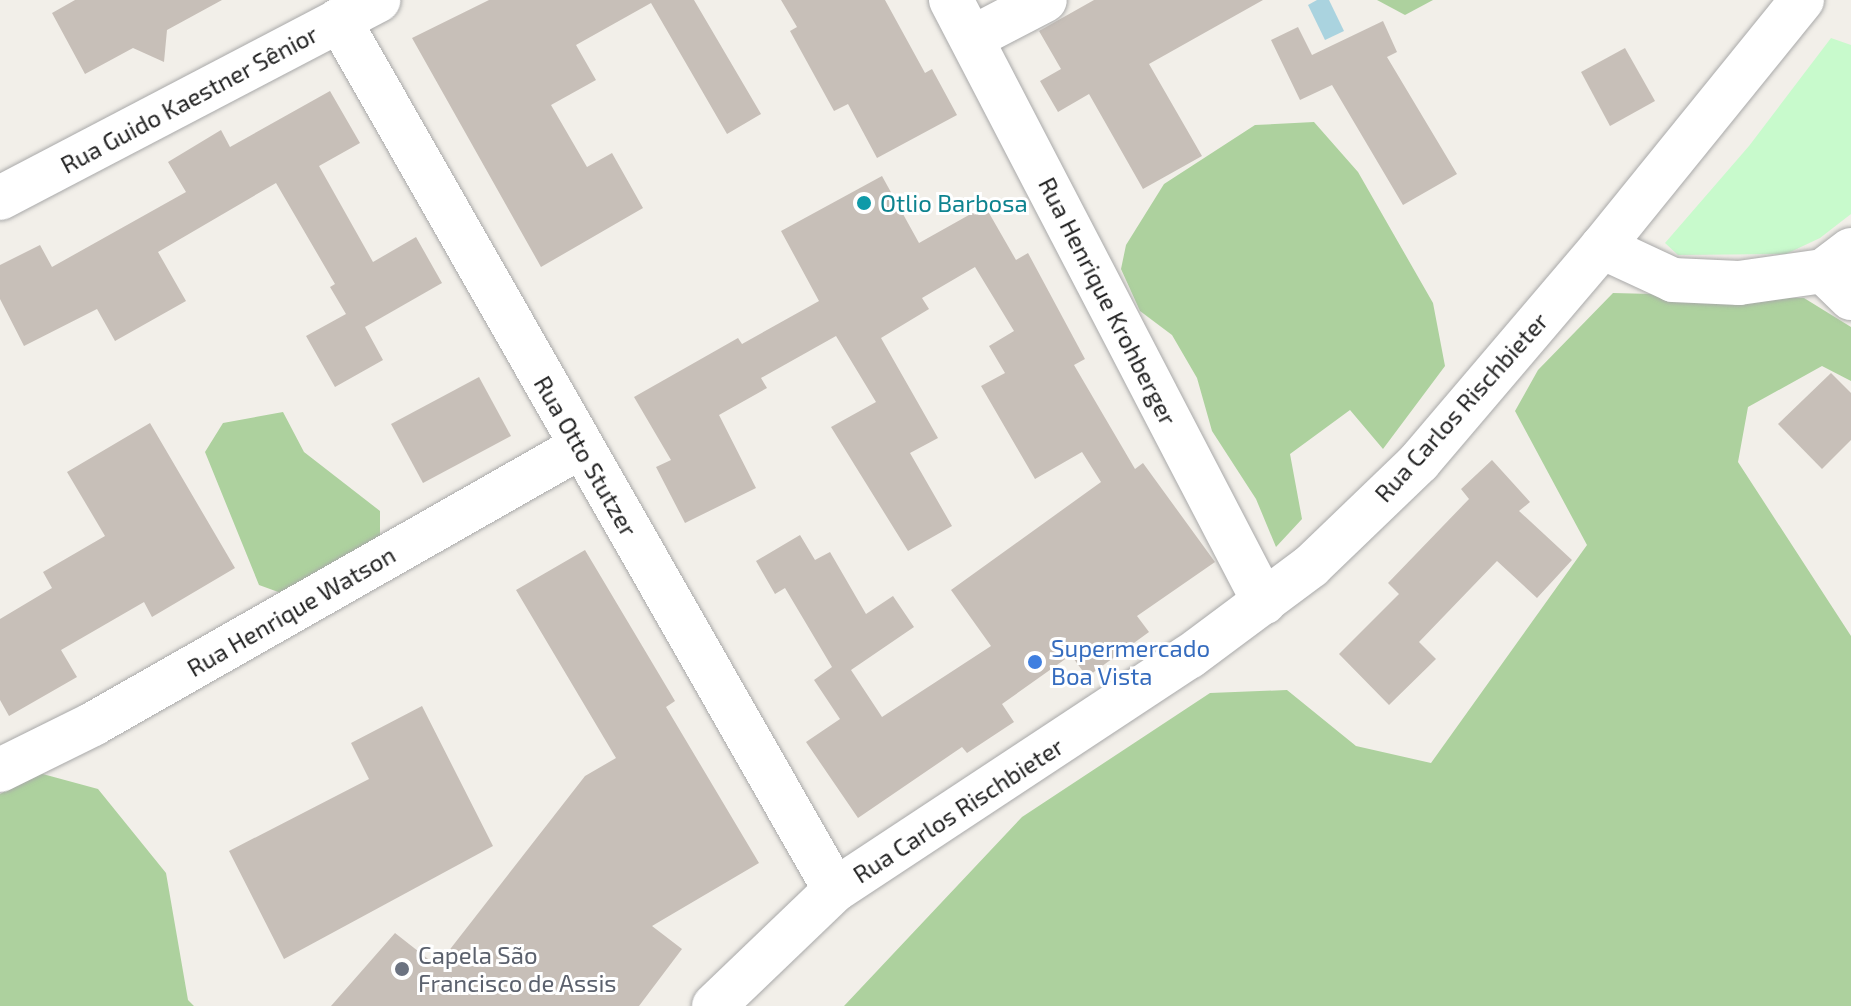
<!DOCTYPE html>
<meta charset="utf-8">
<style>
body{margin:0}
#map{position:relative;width:1851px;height:1006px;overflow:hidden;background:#f2efe9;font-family:"Exo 2",sans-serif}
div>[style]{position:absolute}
.forest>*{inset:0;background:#add19e}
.park>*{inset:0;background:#c8facc}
.water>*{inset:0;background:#aad3df}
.building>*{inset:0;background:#c7bfb8}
.roads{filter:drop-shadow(0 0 2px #a9a9a9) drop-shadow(0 0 2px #a9a9a9)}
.minor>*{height:44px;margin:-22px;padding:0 22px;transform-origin:22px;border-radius:22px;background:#fff}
.dots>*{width:22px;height:22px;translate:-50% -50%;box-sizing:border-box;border:4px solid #fff;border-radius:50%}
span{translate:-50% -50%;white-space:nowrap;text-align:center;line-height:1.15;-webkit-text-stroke:6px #fff;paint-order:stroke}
.street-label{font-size:24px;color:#222}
.culture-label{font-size:24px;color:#0d838f}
.left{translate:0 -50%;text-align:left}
.shop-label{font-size:24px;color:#366cbe}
.worship-label{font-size:24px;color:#5b616d}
</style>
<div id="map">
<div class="forest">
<div style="clip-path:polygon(1377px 0,1433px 0,1405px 15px)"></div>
<div style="clip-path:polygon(1314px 122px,1358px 172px,1433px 303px,1445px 366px,1383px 449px,1350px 410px,1290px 454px,1302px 519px,1276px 547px,1256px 499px,1212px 431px,1197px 378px,1172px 335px,1140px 311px,1121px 269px,1126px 245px,1164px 184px,1255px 125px)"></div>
<div style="clip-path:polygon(1613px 293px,1804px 298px,1851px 327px,1851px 381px,1822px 366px,1748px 407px,1738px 462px,1851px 636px,1851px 1006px,844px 1006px,1022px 817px,1210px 693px,1287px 690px,1356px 746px,1431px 763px,1587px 545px,1515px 411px,1538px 370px)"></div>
<div style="clip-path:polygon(283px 412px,304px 452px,380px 511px,380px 545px,281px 593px,259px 585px,205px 452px,223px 423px)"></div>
<div style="clip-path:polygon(39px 773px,98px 789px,166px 873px,188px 1000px,194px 1006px,0 1006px,0 794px)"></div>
</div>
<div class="park">
<div style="clip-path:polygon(1831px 38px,1851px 45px,1851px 214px,1820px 238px,1786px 254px,1678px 255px,1665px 243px,1749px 146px)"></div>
</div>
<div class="water">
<div style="clip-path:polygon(1317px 0,1329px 0,1344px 31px,1325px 40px,1308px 5px)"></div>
</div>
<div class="building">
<div style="clip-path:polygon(75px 0,222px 0,167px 30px,164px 62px,133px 48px,85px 74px,52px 13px)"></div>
<div style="clip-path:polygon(489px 0,694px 0,761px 114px,727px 134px,651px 3px,576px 45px,596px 80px,551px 105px,587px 167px,612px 153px,643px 208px,541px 267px,412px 38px)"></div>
<div style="clip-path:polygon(781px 0,885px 0,925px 73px,932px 69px,957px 115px,877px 158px,848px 104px,834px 111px,790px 31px,797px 27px)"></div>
<div style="clip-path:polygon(1094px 0,1263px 0,1149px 64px,1202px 156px,1143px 189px,1089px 94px,1058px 112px,1040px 81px,1061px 69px,1039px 31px)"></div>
<div style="clip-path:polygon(1383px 21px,1397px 52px,1387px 57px,1457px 174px,1403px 205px,1332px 85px,1300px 100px,1271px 40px,1298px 27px,1312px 55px)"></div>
<div style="clip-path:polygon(1625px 48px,1655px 101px,1610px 126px,1581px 72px)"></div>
<div style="clip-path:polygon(330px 91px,360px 143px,319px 166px,373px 262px,416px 237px,442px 283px,365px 327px,383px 360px,335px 387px,306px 336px,346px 314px,330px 287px,335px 284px,276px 183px,158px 252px,186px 301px,115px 341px,97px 309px,24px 346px,0 299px,0 265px,40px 245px,52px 267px,186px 192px,168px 162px,221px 130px,230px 147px)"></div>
<div style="clip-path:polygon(882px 176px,919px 243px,985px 206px,1016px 260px,1028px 253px,1085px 359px,1074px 365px,1135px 469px,1143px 463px,1215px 562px,1137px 616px,1149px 632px,1087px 677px,1071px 655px,1002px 704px,1014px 722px,967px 753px,962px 747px,858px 818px,806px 742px,840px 719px,814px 680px,832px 667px,785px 588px,775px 594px,756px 561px,800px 535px,815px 560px,830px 552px,866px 614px,893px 596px,914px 627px,851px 670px,882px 717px,991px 646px,951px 590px,1101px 482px,1082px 452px,1035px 479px,981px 386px,1005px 373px,989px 346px,1014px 331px,975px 267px,922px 298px,929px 309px,881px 338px,938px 438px,910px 453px,952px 526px,908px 551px,831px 427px,876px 402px,836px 336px,761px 378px,767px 388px,719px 415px,756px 488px,685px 523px,656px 467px,671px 460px,634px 397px,738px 338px,742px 344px,819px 301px,781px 231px)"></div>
<div style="clip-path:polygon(1831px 373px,1851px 393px,1851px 440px,1822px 469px,1778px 424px)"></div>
<div style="clip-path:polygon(479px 377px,511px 436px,423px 483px,391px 424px)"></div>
<div style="clip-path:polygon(150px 423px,235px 568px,152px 617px,144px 602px,61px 650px,77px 677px,9px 716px,0 700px,0 619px,52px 588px,43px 572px,105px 536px,67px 472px)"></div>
<div style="clip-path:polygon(1492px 460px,1530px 502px,1519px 511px,1572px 560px,1537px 598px,1497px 561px,1419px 642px,1436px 659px,1389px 705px,1339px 654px,1399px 594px,1388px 583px,1469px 499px,1461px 489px)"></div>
<div style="clip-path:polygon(585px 550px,675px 701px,666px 707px,759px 863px,652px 926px,682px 949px,639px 1006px,331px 1006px,395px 933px,437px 966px,585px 776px,616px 758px,516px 590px)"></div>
<div style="clip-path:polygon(422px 706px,493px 846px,284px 959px,229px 851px,369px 779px,351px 743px)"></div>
</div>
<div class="roads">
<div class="minor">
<div style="left:951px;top:0;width:679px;rotate:62.53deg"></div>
<div style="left:339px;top:20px;width:1001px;rotate:60.31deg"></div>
<div style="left:972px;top:38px;width:82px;rotate:-27.5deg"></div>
<div style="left:0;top:198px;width:427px;rotate:-27.6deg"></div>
<div style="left:1602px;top:247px;width:78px;rotate:24.9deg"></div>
<div style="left:1673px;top:280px;width:66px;rotate:2.6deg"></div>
<div style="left:1739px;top:283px;width:85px;rotate:-8.1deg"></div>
<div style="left:1823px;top:271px;width:35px;rotate:-37deg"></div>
<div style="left:1823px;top:271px;width:39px;rotate:44deg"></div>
<div style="left:0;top:770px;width:104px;rotate:-26.3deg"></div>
<div style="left:93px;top:724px;width:560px;rotate:-29.63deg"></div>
<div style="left:714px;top:1006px;width:168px;rotate:-43.8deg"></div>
<div style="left:835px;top:890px;width:424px;rotate:-33.4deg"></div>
<div style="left:1189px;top:657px;width:152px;rotate:-36.7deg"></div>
<div style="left:1311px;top:566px;width:150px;rotate:-43.9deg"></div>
<div style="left:1419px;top:462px;width:282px;rotate:-49.6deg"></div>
<div style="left:1602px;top:247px;width:318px;rotate:-51deg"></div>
</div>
</div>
<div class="dots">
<div style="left:864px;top:203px;background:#0f9aa8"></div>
<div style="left:1035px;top:662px;background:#3f7fe0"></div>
<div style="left:402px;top:969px;background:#6b7280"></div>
</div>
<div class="street-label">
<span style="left:189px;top:99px;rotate:-28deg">Rua Guido Kaestner Sênior</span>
<span style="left:1108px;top:301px;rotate:63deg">Rua Henrique Krohberger</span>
<span style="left:1461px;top:407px;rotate:-48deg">Rua Carlos Rischbieter</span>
<span style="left:586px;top:456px;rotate:60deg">Rua Otto Stutzer</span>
<span style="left:291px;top:611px;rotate:-30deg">Rua Henrique Watson</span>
<span style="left:958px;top:810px;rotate:-33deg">Rua Carlos Rischbieter</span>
</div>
<div class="culture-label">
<span class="left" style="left:880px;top:203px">Otlio Barbosa</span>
</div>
<div class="shop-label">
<span class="left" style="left:1051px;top:662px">Supermercado<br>Boa Vista</span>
</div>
<div class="worship-label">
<span class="left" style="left:418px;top:969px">Capela São<br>Francisco de Assis</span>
</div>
</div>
